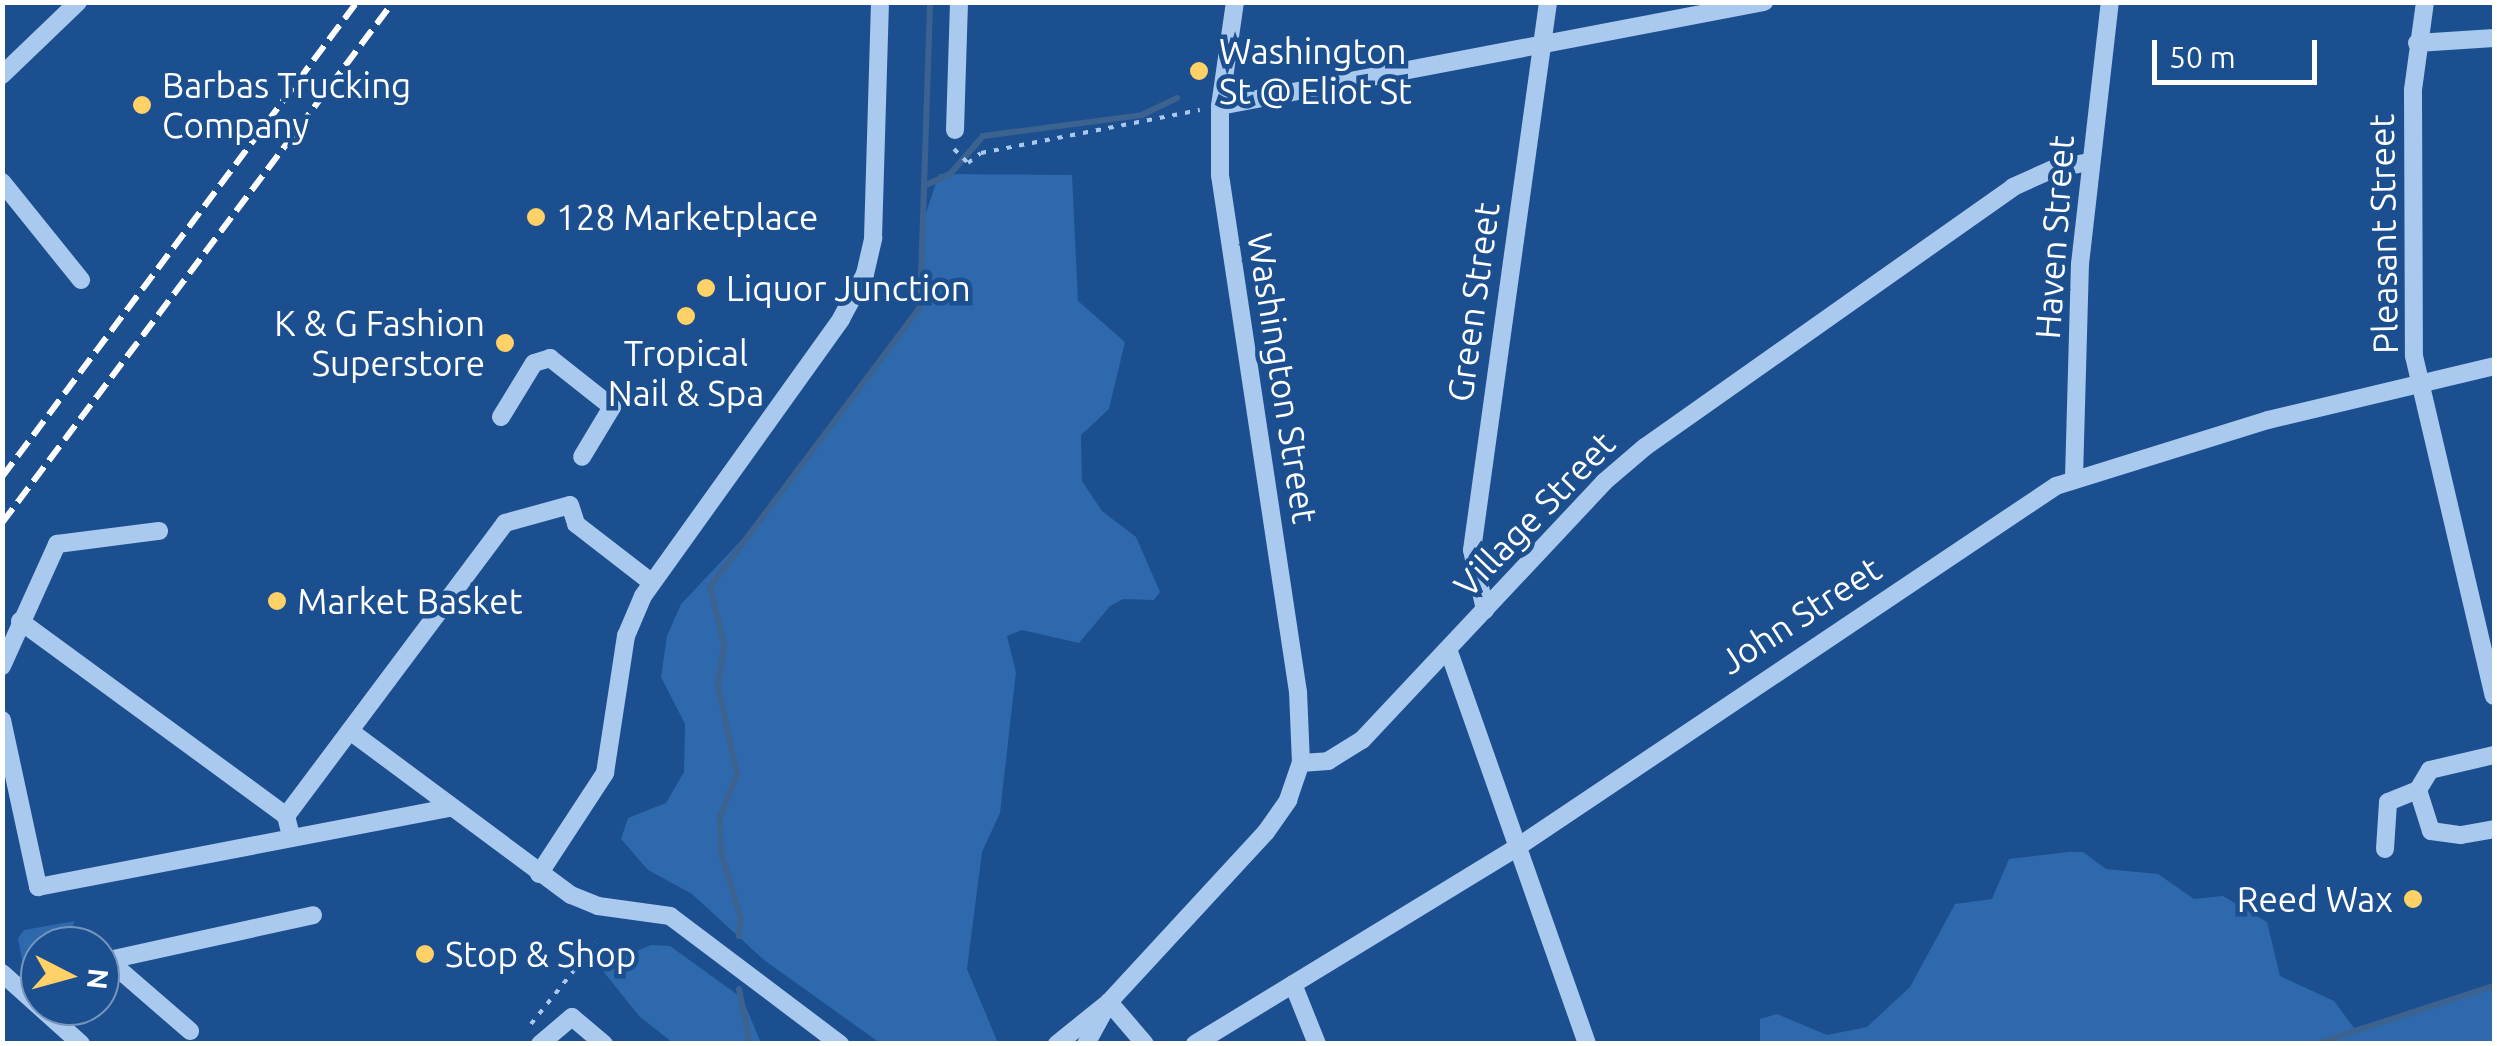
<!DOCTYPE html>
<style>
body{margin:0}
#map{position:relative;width:2497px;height:1046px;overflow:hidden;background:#1b4f8f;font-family:Ubuntu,sans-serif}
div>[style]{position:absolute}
.green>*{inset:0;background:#2e69ad}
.stream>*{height:6px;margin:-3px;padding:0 3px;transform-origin:3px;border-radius:3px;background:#3c6290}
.path>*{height:4px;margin-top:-2px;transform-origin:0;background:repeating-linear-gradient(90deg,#a9c9ee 0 5px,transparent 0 13px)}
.minor>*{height:18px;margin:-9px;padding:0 9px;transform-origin:9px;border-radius:9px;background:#a9c9ee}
.rail>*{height:6px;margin-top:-3px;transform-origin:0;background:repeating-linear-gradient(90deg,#fff 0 18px,transparent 0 26px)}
.dots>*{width:28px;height:28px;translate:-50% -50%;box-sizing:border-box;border:5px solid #1b4f8f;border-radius:50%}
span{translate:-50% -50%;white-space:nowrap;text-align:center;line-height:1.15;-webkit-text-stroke:9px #1b4f8f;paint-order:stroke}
.poi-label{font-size:35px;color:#fff}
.left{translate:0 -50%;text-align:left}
.right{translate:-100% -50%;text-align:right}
.street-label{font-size:35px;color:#fff}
.frame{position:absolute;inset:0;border:5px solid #fff;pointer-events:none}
.north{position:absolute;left:20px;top:926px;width:100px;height:100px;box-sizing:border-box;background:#1b4f8f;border:2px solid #7695bc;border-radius:50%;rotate:96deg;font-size:28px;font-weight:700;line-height:40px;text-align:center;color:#fff}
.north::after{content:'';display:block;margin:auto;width:35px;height:45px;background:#ffd166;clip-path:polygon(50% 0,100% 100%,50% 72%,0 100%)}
.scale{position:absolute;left:2152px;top:40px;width:165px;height:45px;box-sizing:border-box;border:5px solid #fff;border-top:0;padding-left:12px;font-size:30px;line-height:35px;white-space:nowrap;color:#fff;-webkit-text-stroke:8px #1b4f8f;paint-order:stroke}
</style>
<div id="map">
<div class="green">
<div style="clip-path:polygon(939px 174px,1072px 175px,1078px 301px,1125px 342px,1109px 409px,1081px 435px,1082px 481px,1102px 511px,1136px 537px,1160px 592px,1154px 600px,1123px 599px,1110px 606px,1079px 643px,1022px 630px,1007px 636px,1016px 672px,1000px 813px,982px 852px,967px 969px,998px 1043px,880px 1043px,764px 960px,692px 894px,648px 870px,621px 839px,628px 818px,666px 803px,684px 772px,685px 724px,661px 677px,667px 636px,681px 604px,752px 529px,919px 309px,926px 213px)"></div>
<div style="clip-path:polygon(2068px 852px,2083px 852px,2106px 869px,2158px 874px,2194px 899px,2223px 896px,2267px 922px,2280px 976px,2334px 1001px,2354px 1028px,2494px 987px,2494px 1043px,1760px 1043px,1760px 1019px,1777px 1014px,1827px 1035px,1867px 1027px,1910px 987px,1955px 904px,1992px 899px,2009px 859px)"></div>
<div style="clip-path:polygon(75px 921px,64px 946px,40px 946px,40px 967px,22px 960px,18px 938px,24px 930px)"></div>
<div style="clip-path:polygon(651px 945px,670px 946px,742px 998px,761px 1043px,673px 1043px,639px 1016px,599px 966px)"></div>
</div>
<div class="stream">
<div style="left:924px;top:186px;width:29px;rotate:-25deg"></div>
<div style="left:950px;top:174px;width:50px;rotate:-49deg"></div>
<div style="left:983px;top:136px;width:160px;rotate:-7.5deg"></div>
<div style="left:1142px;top:115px;width:39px;rotate:-26deg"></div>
<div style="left:739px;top:936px;width:18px;rotate:-84deg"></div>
<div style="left:741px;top:918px;width:69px;rotate:-106.9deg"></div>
<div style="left:721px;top:852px;width:35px;rotate:-92deg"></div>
<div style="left:720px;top:817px;width:46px;rotate:-68.4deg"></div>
<div style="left:737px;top:774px;width:90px;rotate:-102.2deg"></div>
<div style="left:718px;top:686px;width:42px;rotate:-81.9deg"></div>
<div style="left:724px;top:644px;width:59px;rotate:-103.8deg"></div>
<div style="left:710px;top:587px;width:350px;rotate:-53.1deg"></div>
<div style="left:920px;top:307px;width:305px;rotate:-88.1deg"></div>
<div style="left:739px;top:989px;width:56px;rotate:78.7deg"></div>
<div style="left:2315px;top:1044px;width:188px;rotate:-18deg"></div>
</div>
<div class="path">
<div style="left:954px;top:149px;width:20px;rotate:45deg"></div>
<div style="left:968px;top:163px;width:16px;rotate:-38deg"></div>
<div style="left:981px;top:153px;width:223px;rotate:-11.1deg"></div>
<div style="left:531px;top:1024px;width:104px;rotate:-51.3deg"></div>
</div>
<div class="minor">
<div style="left:2425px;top:2px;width:89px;rotate:97.8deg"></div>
<div style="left:2413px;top:90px;width:266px;rotate:89.8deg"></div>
<div style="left:2414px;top:356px;width:349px;rotate:76.8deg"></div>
<div style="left:2417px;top:43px;width:77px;rotate:-3.7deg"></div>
<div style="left:2px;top:75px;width:105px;rotate:-43.8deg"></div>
<div style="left:1220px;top:106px;width:554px;rotate:-10.82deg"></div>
<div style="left:955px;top:130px;width:128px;rotate:-88.2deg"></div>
<div style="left:2px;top:182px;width:126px;rotate:51.1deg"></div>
<div style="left:501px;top:417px;width:63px;rotate:-58.6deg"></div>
<div style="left:534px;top:363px;width:17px;rotate:-17deg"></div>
<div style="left:550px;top:358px;width:79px;rotate:38.3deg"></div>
<div style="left:612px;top:407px;width:58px;rotate:121deg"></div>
<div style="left:2074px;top:478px;width:214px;rotate:-88.4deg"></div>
<div style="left:2080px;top:264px;width:264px;rotate:-83.5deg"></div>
<div style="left:1485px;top:610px;width:61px;rotate:-102.2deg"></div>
<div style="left:1472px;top:550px;width:553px;rotate:-82.1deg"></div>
<div style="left:20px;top:621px;width:330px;rotate:36.2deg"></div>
<div style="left:1448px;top:649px;width:419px;rotate:70.6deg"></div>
<div style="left:2px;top:666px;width:134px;rotate:-65.7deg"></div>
<div style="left:57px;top:544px;width:103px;rotate:-7.3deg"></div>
<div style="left:2px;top:720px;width:171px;rotate:77.8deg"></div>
<div style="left:38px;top:887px;width:420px;rotate:-10.9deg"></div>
<div style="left:350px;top:731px;width:275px;rotate:36.6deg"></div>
<div style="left:571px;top:895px;width:29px;rotate:22deg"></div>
<div style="left:598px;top:906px;width:73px;rotate:7.9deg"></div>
<div style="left:670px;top:916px;width:213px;rotate:37deg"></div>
<div style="left:2494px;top:755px;width:66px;rotate:166.8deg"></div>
<div style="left:2430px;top:770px;width:23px;rotate:121deg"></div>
<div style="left:2418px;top:790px;width:43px;rotate:72.4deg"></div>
<div style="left:2431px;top:831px;width:30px;rotate:8deg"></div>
<div style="left:2461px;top:835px;width:34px;rotate:-10deg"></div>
<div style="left:1301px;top:763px;width:27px;rotate:-4deg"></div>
<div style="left:1328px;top:761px;width:40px;rotate:-32deg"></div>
<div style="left:1362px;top:740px;width:354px;rotate:-46.8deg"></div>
<div style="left:1604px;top:482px;width:54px;rotate:-40.5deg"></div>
<div style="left:1645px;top:447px;width:451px;rotate:-35.2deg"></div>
<div style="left:2013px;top:187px;width:44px;rotate:-24.2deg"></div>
<div style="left:2053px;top:169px;width:38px;rotate:-11deg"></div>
<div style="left:291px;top:836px;width:21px;rotate:-104deg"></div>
<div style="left:286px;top:816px;width:366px;rotate:-53.2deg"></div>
<div style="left:505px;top:523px;width:67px;rotate:-15.5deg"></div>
<div style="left:570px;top:505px;width:20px;rotate:72deg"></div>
<div style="left:576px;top:524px;width:95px;rotate:37.7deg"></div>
<div style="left:2385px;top:849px;width:47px;rotate:-86.3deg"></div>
<div style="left:2388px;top:802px;width:32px;rotate:-22deg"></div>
<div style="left:539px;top:874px;width:121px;rotate:-56.8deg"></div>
<div style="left:605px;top:773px;width:139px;rotate:-81.3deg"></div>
<div style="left:626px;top:636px;width:43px;rotate:-67deg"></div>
<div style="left:643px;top:596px;width:340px;rotate:-54.4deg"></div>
<div style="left:841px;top:319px;width:51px;rotate:-61.9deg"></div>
<div style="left:865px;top:274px;width:37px;rotate:-77deg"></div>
<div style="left:873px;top:238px;width:236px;rotate:-88.3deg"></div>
<div style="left:107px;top:959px;width:110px;rotate:40.9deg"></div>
<div style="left:100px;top:962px;width:218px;rotate:-12.4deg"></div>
<div style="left:2px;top:973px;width:106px;rotate:41.9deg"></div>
<div style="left:1293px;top:984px;width:65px;rotate:68.2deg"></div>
<div style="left:1109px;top:1002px;width:55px;rotate:49.4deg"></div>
<div style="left:540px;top:1044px;width:42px;rotate:-40.2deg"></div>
<div style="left:572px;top:1017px;width:42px;rotate:40.2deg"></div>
<div style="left:1057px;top:1044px;width:67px;rotate:-38.9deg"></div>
<div style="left:1109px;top:1002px;width:231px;rotate:-47.3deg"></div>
<div style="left:1266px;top:832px;width:39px;rotate:-55deg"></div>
<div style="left:1288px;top:800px;width:39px;rotate:-71deg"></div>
<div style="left:1301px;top:763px;width:71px;rotate:-92.4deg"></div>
<div style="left:1298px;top:692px;width:523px;rotate:-98.58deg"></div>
<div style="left:1220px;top:175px;width:69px;rotate:-90deg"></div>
<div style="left:1220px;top:106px;width:105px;rotate:-81.8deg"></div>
<div style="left:1086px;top:1044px;width:48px;rotate:-61.3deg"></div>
<div style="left:1195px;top:1044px;width:380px;rotate:-31.4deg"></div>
<div style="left:1519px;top:846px;width:647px;rotate:-33.84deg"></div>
<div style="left:2056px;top:486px;width:222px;rotate:-17.3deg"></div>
<div style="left:2268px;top:420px;width:232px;rotate:-13.4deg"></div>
</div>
<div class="rail">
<div style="left:2px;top:477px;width:593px;rotate:-53.23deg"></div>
<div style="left:2px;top:523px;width:651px;rotate:-53.11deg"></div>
</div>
<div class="dots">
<div style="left:1199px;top:71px;background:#ffd166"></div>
<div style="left:142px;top:105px;background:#ffd166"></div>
<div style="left:536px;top:217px;background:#ffd166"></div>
<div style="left:706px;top:288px;background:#ffd166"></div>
<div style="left:686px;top:316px;background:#ffd166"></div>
<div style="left:505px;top:343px;background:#ffd166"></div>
<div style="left:277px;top:601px;background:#ffd166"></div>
<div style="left:2413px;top:899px;background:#ffd166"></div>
<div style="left:425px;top:954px;background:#ffd166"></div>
</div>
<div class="poi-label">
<span class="left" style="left:1219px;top:71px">Washington<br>St @ Eliot St</span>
<span class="left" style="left:162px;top:105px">Barbas Trucking<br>Company</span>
<span class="left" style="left:556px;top:217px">128 Marketplace</span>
<span class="left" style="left:726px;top:288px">Liquor Junction</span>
<span class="right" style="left:485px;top:343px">K &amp; G Fashion<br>Superstore</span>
<span style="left:686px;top:373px">Tropical<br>Nail &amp; Spa</span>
<span class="left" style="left:297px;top:601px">Market Basket</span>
<span class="right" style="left:2393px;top:899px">Reed Wax</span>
<span class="left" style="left:445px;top:954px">Stop &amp; Shop</span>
</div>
<div class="street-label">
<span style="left:2383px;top:234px;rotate:-91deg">Pleasant Street</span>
<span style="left:2054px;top:237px;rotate:-86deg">Haven Street</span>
<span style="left:1473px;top:302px;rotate:-82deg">Green Street</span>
<span style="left:1283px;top:378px;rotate:81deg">Washington Street</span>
<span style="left:1534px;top:514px;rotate:-46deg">Village Street</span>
<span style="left:1800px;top:615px;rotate:-33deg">John Street</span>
</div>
<div class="frame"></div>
<div class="north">N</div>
<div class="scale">50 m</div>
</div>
